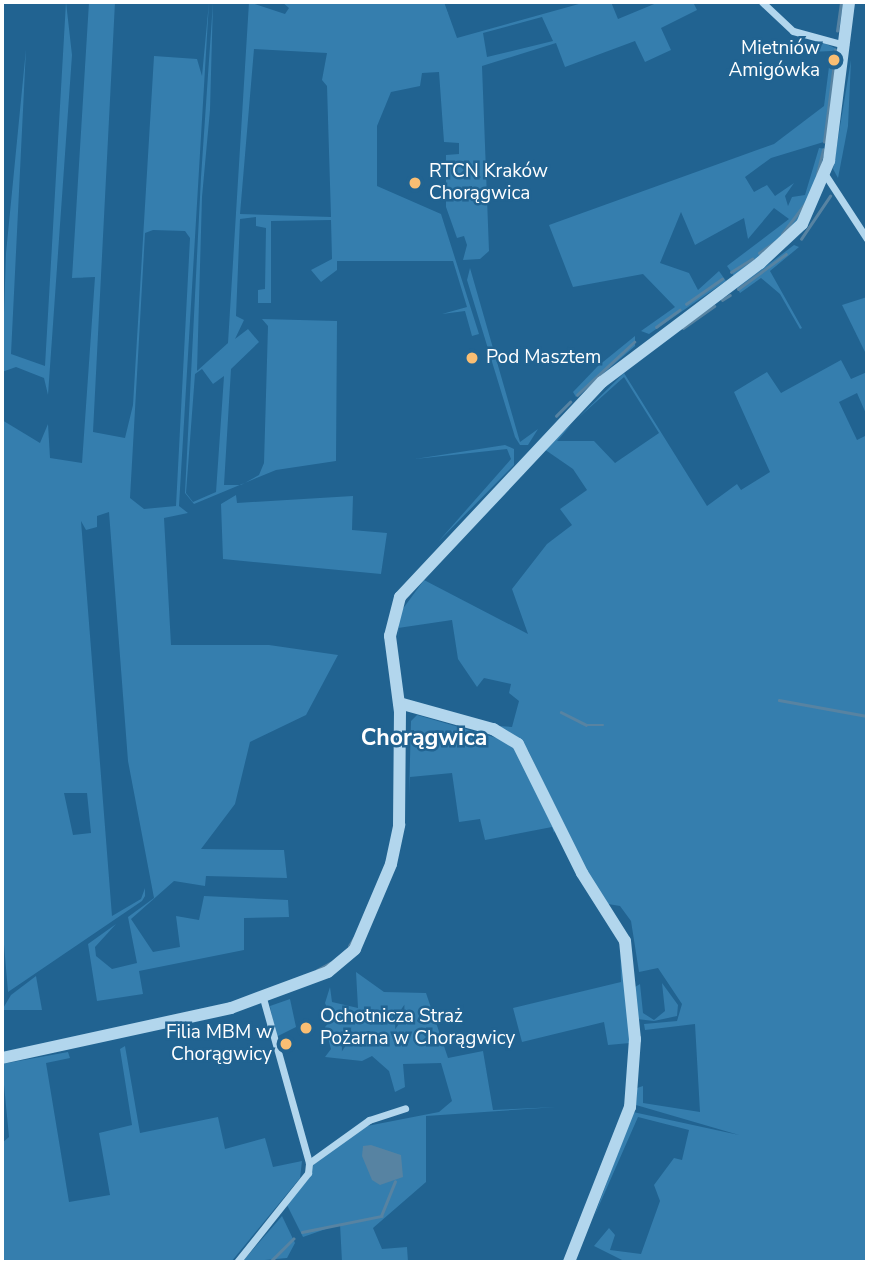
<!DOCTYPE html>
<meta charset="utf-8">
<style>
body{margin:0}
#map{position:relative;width:869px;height:1264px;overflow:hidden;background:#216391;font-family:"Nunito Sans",sans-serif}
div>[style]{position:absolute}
.green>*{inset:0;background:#357eae}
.water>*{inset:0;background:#5783a2}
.stream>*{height:2.5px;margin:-1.25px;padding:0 1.25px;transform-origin:1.25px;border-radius:1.25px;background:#5783a2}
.minor>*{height:7px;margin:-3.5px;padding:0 3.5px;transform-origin:3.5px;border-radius:3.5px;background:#b2d6ed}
.tertiary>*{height:12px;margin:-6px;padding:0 6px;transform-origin:6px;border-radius:6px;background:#b2d6ed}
.dots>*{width:19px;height:19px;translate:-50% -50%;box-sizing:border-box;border:4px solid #216391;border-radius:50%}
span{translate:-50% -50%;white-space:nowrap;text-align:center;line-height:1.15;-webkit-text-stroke:5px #216391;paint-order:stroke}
.poi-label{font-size:19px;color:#fff}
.right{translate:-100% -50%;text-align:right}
.left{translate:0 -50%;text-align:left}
.quarter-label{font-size:23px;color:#fff;font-weight:700}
.frame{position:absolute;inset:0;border:4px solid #fff;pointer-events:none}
</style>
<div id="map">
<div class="green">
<div style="clip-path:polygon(66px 2px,72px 55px,48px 395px,44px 378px,16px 367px,2px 372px,6px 253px,26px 49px,11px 354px,45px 366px)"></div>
<div style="clip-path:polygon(evenodd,89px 2px,115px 2px,93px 432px,125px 438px,133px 405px,154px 56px,197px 59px,202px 76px,209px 2px,179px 506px,188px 513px,164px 518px,171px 645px,269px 645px,338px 655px,306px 715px,250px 742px,235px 804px,201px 849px,284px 850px,287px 878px,206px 876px,205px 886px,174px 881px,131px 919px,153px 952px,180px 947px,176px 916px,199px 920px,204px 896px,288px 900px,289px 917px,244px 918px,244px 950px,139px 971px,143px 994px,97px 1001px,88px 944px,116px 924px,95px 947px,96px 956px,112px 969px,137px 963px,128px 917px,154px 898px,128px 761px,109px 512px,97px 516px,97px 527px,86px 530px,81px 521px,112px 916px,141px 899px,145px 888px,145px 896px,142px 901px,8px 992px,2px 921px,2px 420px,40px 443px,48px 424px,50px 458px,82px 463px,95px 277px,72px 278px,89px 2px,153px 230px,185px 231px,190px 238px,176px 506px,144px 509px,130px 498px,145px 233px,153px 230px,89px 2px,64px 793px,87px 793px,91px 833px,73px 835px,64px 793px)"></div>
<div style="clip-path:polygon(evenodd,213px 2px,210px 110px,202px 197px,197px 371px,228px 343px,249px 2px,285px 14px,289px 8px,282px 2px,444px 2px,457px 38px,586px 2px,611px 2px,618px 19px,659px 2px,693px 2px,697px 10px,661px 28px,671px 50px,645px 62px,635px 41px,565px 67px,556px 43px,482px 66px,489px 251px,480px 259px,463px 260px,467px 245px,464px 236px,457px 238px,446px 207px,446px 155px,459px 154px,459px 143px,444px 142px,439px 72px,422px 73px,420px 86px,391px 92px,377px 126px,377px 186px,441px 214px,479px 334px,472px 336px,465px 311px,442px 314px,467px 307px,453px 261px,337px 261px,337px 270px,321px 282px,311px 270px,332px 259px,331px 220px,271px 221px,271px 303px,258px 303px,258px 290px,265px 289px,266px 228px,256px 226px,256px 217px,240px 219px,236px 316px,244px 320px,235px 339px,248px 329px,259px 342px,231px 369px,224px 485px,241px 485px,259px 475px,264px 463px,268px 326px,262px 319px,337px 321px,336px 461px,276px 470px,194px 504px,185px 493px,201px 177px,213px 2px,542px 17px,553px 41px,487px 57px,483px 33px,542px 17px,213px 2px,254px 49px,327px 53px,322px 80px,327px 86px,331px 217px,240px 214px,254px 49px,213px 2px,202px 369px,213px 384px,224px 376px,216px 492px,193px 502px,186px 493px,195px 374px,202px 369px)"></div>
<div style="clip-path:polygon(824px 43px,839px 50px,833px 57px,837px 63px,827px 141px,771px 158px,745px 177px,754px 192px,767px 185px,775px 196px,794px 183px,785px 196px,788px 206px,792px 197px,805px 195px,819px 148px,826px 149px,804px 213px,782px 239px,734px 276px,727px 266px,789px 219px,774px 208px,748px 239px,744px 218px,695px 245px,681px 212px,660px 263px,689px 273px,698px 290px,719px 271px,726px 281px,649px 334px,641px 331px,675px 307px,643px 274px,573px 287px,549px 225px,774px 144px,824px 106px,831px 51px,811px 52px)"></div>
<div style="clip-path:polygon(851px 60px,848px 126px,838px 178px,833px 169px)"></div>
<div style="clip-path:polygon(794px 245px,799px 247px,770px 271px,802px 328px,800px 329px,780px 294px,761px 278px,740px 293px,737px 288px)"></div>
<div style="clip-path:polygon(470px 268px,520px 442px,538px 429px,528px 445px,520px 445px,515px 437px,467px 280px)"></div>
<div style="clip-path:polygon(867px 297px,867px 356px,842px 305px)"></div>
<div style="clip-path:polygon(635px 336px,635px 346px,576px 397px,573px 392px,598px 366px)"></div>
<div style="clip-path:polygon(841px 360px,851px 379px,867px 372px,867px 416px,857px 393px,839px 402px,857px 440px,867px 435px,867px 1262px,626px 1262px,594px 1246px,609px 1228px,615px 1235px,610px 1250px,641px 1254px,660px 1201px,654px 1185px,674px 1158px,682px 1160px,689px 1130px,638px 1117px,594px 1217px,633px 1112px,739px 1135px,636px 1105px,637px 1088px,643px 1086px,643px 1103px,700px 1112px,695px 1024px,645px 1030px,644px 1024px,677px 1021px,682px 1004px,658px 968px,639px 972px,631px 921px,620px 906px,608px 904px,580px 862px,528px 750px,498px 726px,512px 727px,519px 701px,509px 693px,511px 684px,484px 678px,477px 687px,458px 659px,452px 620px,398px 628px,398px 640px,399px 614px,424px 580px,528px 634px,512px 589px,547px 544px,572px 525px,560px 509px,587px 490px,573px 469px,544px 449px,571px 425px,557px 441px,594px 441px,615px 463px,659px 433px,624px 377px,577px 419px,624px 373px,707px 506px,737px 484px,741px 490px,770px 472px,734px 392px,767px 372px,781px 393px)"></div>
<div style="clip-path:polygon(505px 445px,514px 449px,514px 465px,438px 542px,511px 459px,507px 449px,415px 459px)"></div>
<div style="clip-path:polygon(236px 495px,237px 503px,353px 496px,352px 530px,387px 533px,381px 574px,223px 559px,221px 504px)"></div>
<div style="clip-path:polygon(417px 715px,511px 742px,555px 830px,554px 833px,552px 827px,485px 840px,480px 819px,459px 822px,452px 773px,410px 777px,409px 797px,411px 721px)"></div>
<div style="clip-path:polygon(620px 937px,630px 1043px,608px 1045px,604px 1022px,522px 1042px,513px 1008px,621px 982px)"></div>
<div style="clip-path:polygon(356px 972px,384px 992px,426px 993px,448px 1058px,483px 1051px,493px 1110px,557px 1107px,426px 1116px,426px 1182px,373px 1228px,382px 1249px,407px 1247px,408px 1262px,342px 1262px,340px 1224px,303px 1237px,287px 1205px,314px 1164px,367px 1126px,439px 1112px,452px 1101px,441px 1063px,403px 1064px,405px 1087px,395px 1092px,389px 1071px,372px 1056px,362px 1061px,325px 1057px,331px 1049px,325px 1027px,332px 1019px,325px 1003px,330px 987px,332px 1002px,358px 1008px)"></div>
<div style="clip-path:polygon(36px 976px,42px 1010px,2px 1010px,11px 995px)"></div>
<div style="clip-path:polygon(662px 983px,678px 1005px,677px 1016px,654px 1021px,637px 1019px,635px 987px,640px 984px,643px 1013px,654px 1020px,665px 1011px)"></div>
<div style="clip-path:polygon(290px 999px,296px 1027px,276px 1037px,270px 1006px)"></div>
<div style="clip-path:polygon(125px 1046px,140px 1133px,218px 1117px,225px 1149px,265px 1138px,273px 1167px,302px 1161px,300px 1178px,231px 1262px,2px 1262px,2px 1143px,9px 1137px,2px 1064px,68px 1052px,70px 1058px,46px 1063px,69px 1202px,110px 1195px,99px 1133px,132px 1125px,120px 1049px)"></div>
<div style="clip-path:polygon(282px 1216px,295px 1243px,287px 1258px,242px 1262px)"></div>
</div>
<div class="water">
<div style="clip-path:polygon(371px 1145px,401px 1155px,403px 1177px,380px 1185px,372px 1180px,362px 1156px,363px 1146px)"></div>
</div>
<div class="stream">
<div style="left:837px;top:31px;width:29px;rotate:-82deg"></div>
<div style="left:834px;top:57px;width:7px;rotate:-82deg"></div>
<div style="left:824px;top:142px;width:80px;rotate:-82.8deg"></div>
<div style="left:817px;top:174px;width:25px;rotate:-76deg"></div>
<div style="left:782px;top:234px;width:39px;rotate:-53deg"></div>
<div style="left:801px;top:239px;width:52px;rotate:-56deg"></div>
<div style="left:759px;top:253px;width:19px;rotate:-35deg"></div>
<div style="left:731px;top:272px;width:25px;rotate:-32deg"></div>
<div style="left:738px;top:289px;width:59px;rotate:-36.1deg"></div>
<div style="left:722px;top:300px;width:9px;rotate:-32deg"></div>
<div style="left:686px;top:304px;width:44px;rotate:-34.8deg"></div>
<div style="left:656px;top:327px;width:29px;rotate:-36deg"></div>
<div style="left:683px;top:328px;width:38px;rotate:-35deg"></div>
<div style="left:577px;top:395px;width:78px;rotate:-42.9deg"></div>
<div style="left:556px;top:416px;width:20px;rotate:-45deg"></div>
<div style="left:779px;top:700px;width:89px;rotate:10.3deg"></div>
<div style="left:561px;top:712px;width:28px;rotate:27deg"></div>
<div style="left:586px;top:725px;width:17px"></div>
<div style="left:349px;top:946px;width:9px;rotate:-58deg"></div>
<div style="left:317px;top:970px;width:15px;rotate:-28deg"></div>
<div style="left:302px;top:1232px;width:81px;rotate:-11.4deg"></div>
<div style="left:381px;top:1216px;width:37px;rotate:-68deg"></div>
<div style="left:270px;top:1262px;width:33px;rotate:-45deg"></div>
</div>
<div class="minor">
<div style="left:762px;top:2px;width:42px;rotate:43.1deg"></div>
<div style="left:793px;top:31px;width:54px;rotate:15.1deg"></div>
<div style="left:826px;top:176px;width:75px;rotate:56.9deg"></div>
<div style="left:263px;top:998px;width:171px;rotate:74.4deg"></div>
<div style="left:237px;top:1262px;width:114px;rotate:-51.4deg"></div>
<div style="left:308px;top:1173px;width:10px;rotate:-84deg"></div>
<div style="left:309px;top:1163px;width:74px;rotate:-35.6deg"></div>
<div style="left:369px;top:1120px;width:38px;rotate:-18deg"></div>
</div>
<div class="tertiary">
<div style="left:399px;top:703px;width:98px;rotate:15.5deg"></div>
<div style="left:493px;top:729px;width:29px;rotate:31deg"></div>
<div style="left:518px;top:744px;width:144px;rotate:63.6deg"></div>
<div style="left:582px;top:873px;width:80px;rotate:57.7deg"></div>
<div style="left:625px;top:941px;width:99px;rotate:84.2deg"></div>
<div style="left:635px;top:1039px;width:68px;rotate:94.2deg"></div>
<div style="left:630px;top:1107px;width:167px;rotate:111.5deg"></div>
<div style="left:2px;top:1058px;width:234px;rotate:-12.3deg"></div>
<div style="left:231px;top:1008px;width:103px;rotate:-20.4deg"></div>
<div style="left:328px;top:972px;width:35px;rotate:-40deg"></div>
<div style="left:355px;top:949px;width:92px;rotate:-67deg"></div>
<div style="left:391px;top:864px;width:40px;rotate:-78deg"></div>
<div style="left:399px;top:825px;width:113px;rotate:-89.5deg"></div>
<div style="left:400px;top:712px;width:77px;rotate:-97.5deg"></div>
<div style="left:390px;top:636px;width:40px;rotate:-75.6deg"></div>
<div style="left:400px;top:597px;width:295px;rotate:-46.8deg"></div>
<div style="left:602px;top:382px;width:198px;rotate:-37deg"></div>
<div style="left:760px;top:263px;width:57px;rotate:-42.9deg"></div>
<div style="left:802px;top:224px;width:69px;rotate:-66.8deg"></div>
<div style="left:829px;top:161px;width:160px;rotate:-82.8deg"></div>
</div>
<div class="dots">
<div style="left:834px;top:60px;background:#f9be73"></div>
<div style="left:415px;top:183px;background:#f9be73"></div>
<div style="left:472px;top:358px;background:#f9be73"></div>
<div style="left:306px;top:1028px;background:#f9be73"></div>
<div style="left:286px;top:1044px;background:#f9be73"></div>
</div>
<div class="poi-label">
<span class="right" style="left:820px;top:60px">Mietniów<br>Amigówka</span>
<span class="left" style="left:429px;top:183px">RTCN Kraków<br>Chorągwica</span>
<span class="left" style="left:486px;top:358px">Pod Masztem</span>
<span class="left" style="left:320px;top:1028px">Ochotnicza Straż<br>Pożarna w Chorągwicy</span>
<span class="right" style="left:272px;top:1044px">Filia MBM w<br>Chorągwicy</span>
</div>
<div class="quarter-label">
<span style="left:424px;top:738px">Chorągwica</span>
</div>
<div class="frame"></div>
</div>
